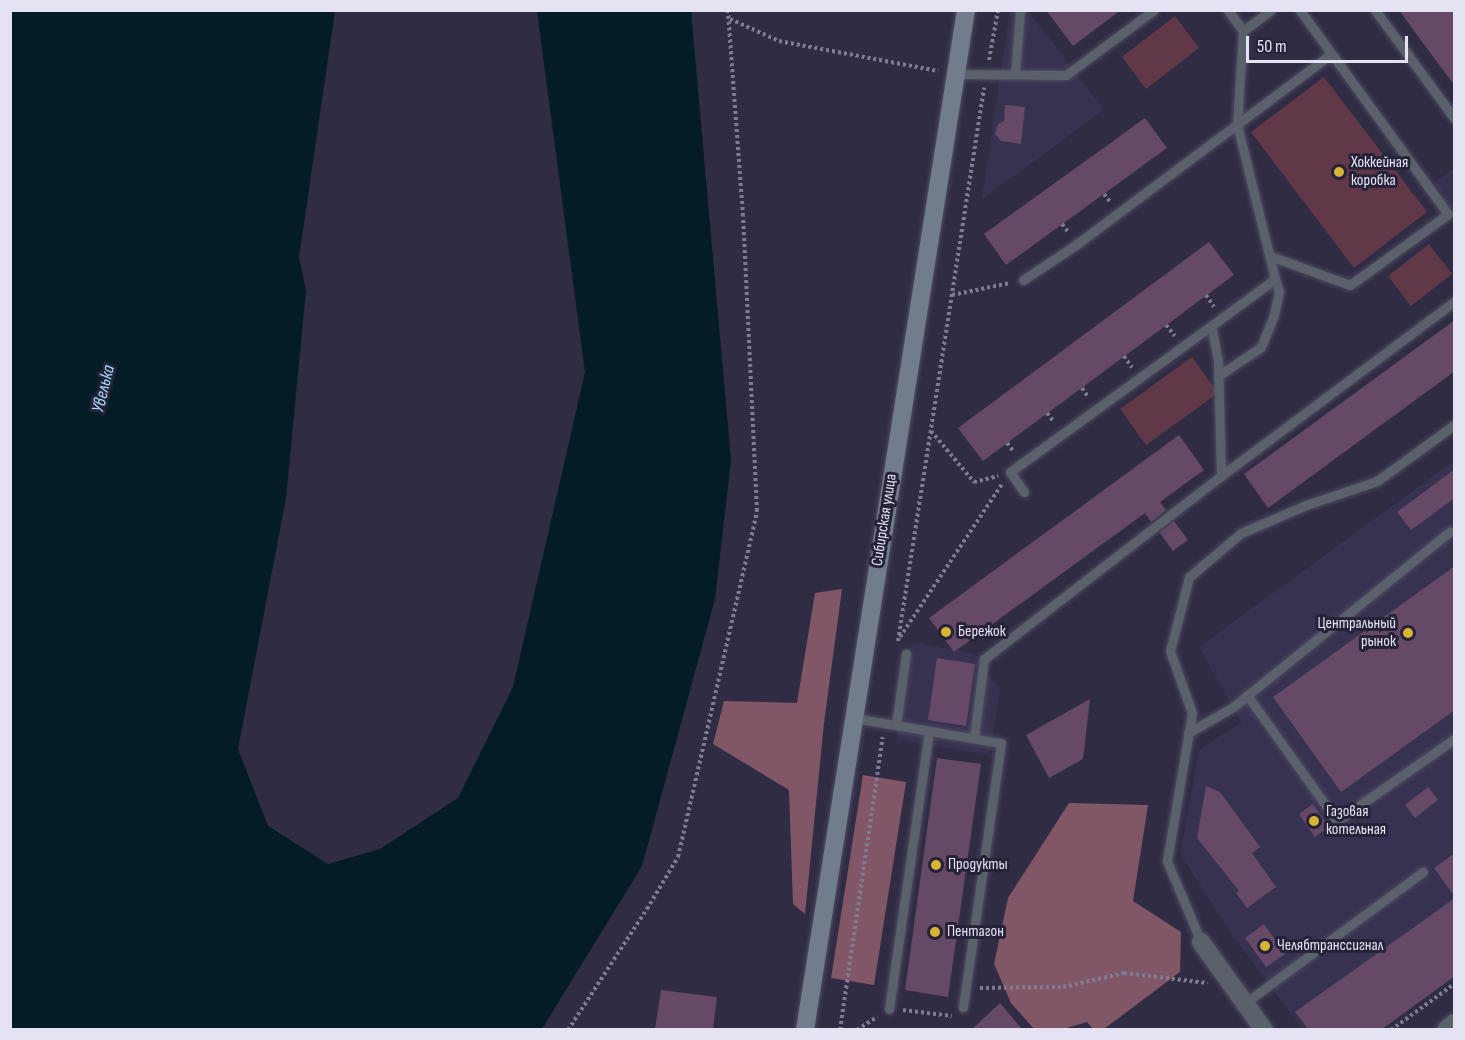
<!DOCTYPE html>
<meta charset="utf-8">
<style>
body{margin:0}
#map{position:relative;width:1465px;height:1040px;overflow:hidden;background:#302c44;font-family:"Sofia Sans Condensed",sans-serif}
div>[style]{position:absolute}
.built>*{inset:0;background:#383251}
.green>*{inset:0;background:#603847}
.forest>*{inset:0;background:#815666}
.water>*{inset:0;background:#031c26}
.building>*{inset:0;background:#654967}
.path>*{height:4px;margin-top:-2px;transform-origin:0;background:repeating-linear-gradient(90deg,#7f7c91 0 3px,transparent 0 6px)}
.roads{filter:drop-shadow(0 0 2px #4d4960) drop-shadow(0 0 2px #4d4960)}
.lane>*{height:9px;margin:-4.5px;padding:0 4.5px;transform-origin:4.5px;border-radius:4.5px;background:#5a616b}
.street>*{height:18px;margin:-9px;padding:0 9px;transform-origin:9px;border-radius:9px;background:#5a616b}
.secondary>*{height:18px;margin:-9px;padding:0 9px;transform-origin:9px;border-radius:9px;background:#717c8d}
.dots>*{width:16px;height:16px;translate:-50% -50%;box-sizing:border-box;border:3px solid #262239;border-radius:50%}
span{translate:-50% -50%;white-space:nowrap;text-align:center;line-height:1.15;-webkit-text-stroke:6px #262239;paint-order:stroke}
.poi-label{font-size:16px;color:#e5e3f3}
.left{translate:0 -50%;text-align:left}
.right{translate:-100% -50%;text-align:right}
.street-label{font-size:16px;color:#e5e3f3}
.water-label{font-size:18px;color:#a0ddf8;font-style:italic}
.frame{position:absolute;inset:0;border:12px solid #e5e3f3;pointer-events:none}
.scale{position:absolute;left:1246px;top:36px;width:162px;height:27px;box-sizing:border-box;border:3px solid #e5e3f3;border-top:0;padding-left:8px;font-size:18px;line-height:21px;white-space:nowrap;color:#e5e3f3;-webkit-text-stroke:4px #262239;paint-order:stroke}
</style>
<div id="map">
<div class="built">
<div style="clip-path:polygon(1010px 11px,1028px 11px,1104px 110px,982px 199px)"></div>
<div style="clip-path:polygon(1454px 168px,1454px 213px,1434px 183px)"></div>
<div style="clip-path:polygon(1454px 461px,1454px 977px,1384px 1029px,1302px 1029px,1227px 927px,1180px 854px,1199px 750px,1242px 722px,1199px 647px)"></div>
<div style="clip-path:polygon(912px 642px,975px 654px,1000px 690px,990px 755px,897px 740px)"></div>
</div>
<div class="green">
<div style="clip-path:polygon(1175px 16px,1199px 48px,1146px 89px,1122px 57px)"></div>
<div style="clip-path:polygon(1324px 77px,1427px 212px,1354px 268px,1251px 132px)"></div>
<div style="clip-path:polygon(1429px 244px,1452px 274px,1411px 306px,1388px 276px)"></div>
<div style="clip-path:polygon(1192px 357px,1218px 393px,1146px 445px,1120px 409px)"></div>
</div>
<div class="forest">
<div style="clip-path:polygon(842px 589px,824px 723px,805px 914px,793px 904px,789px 790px,713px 744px,724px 701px,797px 703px,815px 593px)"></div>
<div style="clip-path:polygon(863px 775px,906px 782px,874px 985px,831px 978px)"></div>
<div style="clip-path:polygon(1069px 803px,1148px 805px,1133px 901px,1181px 932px,1180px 972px,1104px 1029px,1093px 1029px,1087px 1022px,1063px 1029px,1034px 1029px,1011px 1003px,994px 964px,1008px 898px)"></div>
</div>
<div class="water">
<div style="clip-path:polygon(10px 11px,335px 11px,299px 257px,306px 291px,286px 498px,238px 749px,268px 826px,328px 864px,380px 849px,458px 798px,513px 687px,585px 372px,537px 11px,691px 11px,731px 460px,715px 599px,642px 866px,542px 1029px,11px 1029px)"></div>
</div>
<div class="building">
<div style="clip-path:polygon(1046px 10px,1121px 10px,1073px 46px)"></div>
<div style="clip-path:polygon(1399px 10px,1455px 10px,1455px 86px,1428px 50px)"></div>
<div style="clip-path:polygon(1005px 105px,1025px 107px,1021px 144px,1001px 141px,995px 134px,998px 124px,1004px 121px)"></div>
<div style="clip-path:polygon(1145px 118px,1167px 148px,1006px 265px,984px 234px)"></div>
<div style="clip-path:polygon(1209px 242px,1234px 275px,983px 461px,958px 428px)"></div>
<div style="clip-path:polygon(1455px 320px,1455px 371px,1268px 508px,1244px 474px)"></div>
<div style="clip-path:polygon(1179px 435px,1204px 470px,1160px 502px,1166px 510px,1151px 522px,1145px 513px,954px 652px,929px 618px)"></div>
<div style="clip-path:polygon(1455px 469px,1455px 498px,1411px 530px,1397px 512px)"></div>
<div style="clip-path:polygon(1174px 521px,1188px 540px,1173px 551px,1159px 532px)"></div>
<div style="clip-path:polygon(1455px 566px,1455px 710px,1341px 792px,1273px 697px)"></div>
<div style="clip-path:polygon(937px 658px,975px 664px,966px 726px,928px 720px)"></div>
<div style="clip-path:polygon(1090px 699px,1083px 759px,1049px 778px,1026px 735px)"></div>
<div style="clip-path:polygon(937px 758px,981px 764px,948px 997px,905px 990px)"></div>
<div style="clip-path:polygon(1206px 786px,1220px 792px,1260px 847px,1252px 853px,1276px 887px,1247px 908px,1236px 893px,1239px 891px,1197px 838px)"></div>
<div style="clip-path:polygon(1428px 787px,1438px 800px,1415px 818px,1405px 805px)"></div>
<div style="clip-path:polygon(1313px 804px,1329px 827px,1315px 837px,1299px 814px)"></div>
<div style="clip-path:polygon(1455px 853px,1455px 897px,1434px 868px)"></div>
<div style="clip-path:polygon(1455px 898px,1455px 976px,1382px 1029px,1308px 1029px,1295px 1012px)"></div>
<div style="clip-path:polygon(1264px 924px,1285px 954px,1266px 967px,1245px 938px)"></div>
<div style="clip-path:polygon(661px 990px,717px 997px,713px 1029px,655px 1029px)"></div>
<div style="clip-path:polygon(1000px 1003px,1022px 1029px,972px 1029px)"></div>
</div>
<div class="path">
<div style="left:730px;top:19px;width:54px;rotate:24.2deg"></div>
<div style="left:779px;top:41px;width:162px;rotate:10.7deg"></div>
<div style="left:989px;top:60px;width:51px;rotate:-79.8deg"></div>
<div style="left:1104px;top:194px;width:11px;rotate:52deg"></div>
<div style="left:1062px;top:224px;width:11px;rotate:52deg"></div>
<div style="left:952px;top:295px;width:59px;rotate:-11.7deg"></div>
<div style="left:1206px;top:295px;width:14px;rotate:56deg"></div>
<div style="left:1166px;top:325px;width:14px;rotate:51deg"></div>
<div style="left:1124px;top:356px;width:14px;rotate:56deg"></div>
<div style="left:1082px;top:388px;width:11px;rotate:56deg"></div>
<div style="left:1047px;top:413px;width:11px;rotate:52deg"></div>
<div style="left:931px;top:431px;width:67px;rotate:49.9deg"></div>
<div style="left:974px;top:482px;width:25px;rotate:-14deg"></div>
<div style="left:1007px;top:443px;width:11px;rotate:52deg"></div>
<div style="left:900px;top:637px;width:184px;rotate:-56.3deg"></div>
<div style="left:898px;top:641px;width:560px;rotate:-81.16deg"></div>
<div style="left:980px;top:988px;width:83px;rotate:-0.7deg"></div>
<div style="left:1063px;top:987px;width:63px;rotate:-12.9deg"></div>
<div style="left:1124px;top:973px;width:84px;rotate:6.9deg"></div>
<div style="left:903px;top:1010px;width:49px;rotate:7deg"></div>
<div style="left:568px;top:1030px;width:145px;rotate:-56.9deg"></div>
<div style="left:647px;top:909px;width:61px;rotate:-59.2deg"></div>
<div style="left:678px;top:857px;width:355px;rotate:-77.1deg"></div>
<div style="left:757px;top:511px;width:295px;rotate:-92.7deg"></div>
<div style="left:743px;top:216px;width:207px;rotate:-94.2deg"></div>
<div style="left:840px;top:1030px;width:296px;rotate:-81.7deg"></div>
<div style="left:857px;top:1030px;width:24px;rotate:-33deg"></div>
<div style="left:1391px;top:1030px;width:78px;rotate:-36.1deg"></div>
</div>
<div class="roads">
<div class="lane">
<div style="left:1375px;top:10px;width:134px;rotate:53.8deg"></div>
<div style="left:1243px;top:31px;width:35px;rotate:-37deg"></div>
<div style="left:957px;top:74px;width:109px;rotate:0.5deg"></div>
<div style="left:1066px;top:75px;width:109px;rotate:-36.5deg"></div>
<div style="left:1015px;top:74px;width:64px;rotate:-85.5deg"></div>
<div style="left:1270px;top:256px;width:85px;rotate:19.9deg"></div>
<div style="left:1350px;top:285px;width:121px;rotate:-35.9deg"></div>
<div style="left:1448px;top:214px;width:252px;rotate:-126deg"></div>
<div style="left:1023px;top:280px;width:65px;rotate:-33.7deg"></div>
<div style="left:1077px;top:244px;width:317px;rotate:-36.8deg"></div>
<div style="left:1218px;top:376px;width:52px;rotate:-34deg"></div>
<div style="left:1261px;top:347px;width:35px;rotate:-68deg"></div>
<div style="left:1274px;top:314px;width:23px;rotate:-77deg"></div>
<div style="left:1279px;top:292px;width:14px;rotate:-107deg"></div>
<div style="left:1221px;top:476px;width:115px;rotate:-91.5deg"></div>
<div style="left:1218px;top:361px;width:36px;rotate:-101deg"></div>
<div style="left:1211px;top:326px;width:79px;rotate:-36.3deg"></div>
<div style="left:1275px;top:279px;width:160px;rotate:-103.8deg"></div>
<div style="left:1237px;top:124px;width:93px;rotate:-86.3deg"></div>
<div style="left:1243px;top:31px;width:26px;rotate:-126deg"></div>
<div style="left:1024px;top:492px;width:24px;rotate:-125deg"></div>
<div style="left:1010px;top:472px;width:248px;rotate:-36deg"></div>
<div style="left:1247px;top:695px;width:155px;rotate:54.5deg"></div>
<div style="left:1337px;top:821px;width:143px;rotate:-35deg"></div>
<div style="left:854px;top:718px;width:149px;rotate:9.7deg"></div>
<div style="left:1001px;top:743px;width:267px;rotate:98.2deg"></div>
<div style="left:896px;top:725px;width:72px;rotate:-82deg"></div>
<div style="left:1188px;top:733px;width:52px;rotate:-30deg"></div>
<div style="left:1233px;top:707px;width:279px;rotate:-39deg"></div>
<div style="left:974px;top:738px;width:80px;rotate:-82.8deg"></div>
<div style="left:984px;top:659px;width:299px;rotate:-37.7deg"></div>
<div style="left:1221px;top:476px;width:291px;rotate:-36.8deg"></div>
<div style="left:1201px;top:942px;width:88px;rotate:-112.8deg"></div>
<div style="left:1167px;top:861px;width:150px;rotate:-80.4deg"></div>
<div style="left:1192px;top:713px;width:66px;rotate:-109.5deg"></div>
<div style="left:1170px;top:651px;width:76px;rotate:-75.6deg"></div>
<div style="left:1189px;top:577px;width:68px;rotate:-40.2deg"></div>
<div style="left:1241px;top:533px;width:71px;rotate:-23.3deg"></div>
<div style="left:1306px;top:505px;width:75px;rotate:-18.7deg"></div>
<div style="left:1377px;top:481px;width:95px;rotate:-36deg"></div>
<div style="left:1245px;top:1003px;width:221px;rotate:-36.4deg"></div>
<div style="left:889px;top:1009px;width:281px;rotate:-81.8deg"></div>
</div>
<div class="street">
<div style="left:1201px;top:942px;width:108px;rotate:54.4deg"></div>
<div style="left:1446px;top:1030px;width:11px;rotate:-41deg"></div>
</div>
<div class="secondary">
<div style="left:805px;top:1030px;width:1033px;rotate:-81.03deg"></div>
</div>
</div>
<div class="dots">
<div style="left:1339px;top:172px;background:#d7b434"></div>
<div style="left:946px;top:632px;background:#d7b434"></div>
<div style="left:1408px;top:633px;background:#d7b434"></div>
<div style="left:1314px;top:821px;background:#d7b434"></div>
<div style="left:936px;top:865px;background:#d7b434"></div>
<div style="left:935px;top:932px;background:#d7b434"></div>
<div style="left:1265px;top:946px;background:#d7b434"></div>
</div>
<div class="poi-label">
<span class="left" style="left:1351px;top:172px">Хоккейная<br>коробка</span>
<span class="right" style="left:1396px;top:633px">Центральный<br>рынок</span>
<span class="left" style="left:958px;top:632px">Бережок</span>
<span class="left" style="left:1326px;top:821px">Газовая<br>котельная</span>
<span class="left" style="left:948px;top:865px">Продукты</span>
<span class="left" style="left:947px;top:932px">Пентагон</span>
<span class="left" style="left:1277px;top:946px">Челябтранссигнал</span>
</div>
<div class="street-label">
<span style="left:885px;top:520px;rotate:-81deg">Сибирская улица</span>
</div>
<div class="water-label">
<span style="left:104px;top:389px;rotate:-76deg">Увелька</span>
</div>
<div class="frame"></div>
<div class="scale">50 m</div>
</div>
